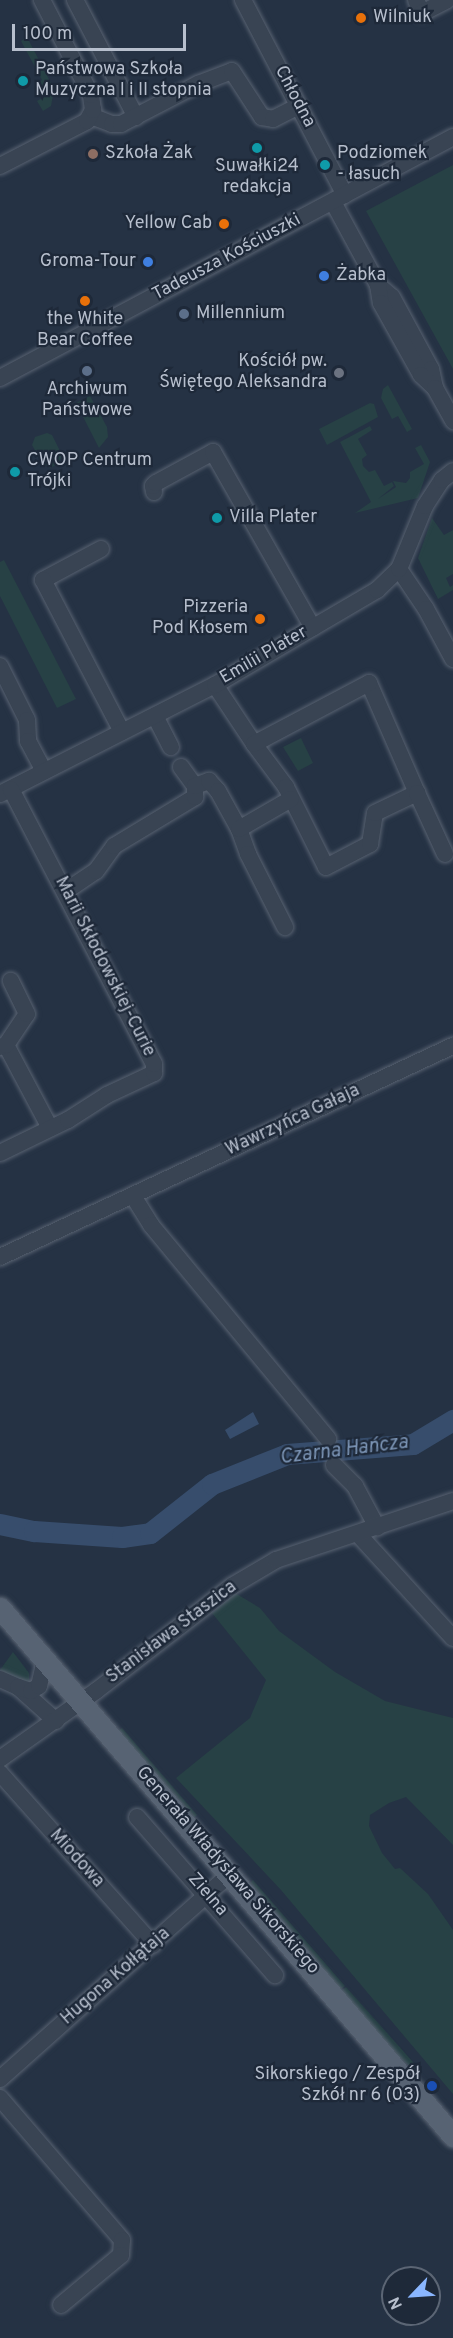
<!DOCTYPE html>
<meta charset="utf-8">
<style>
body{margin:0}
#map{position:relative;width:453px;height:2338px;overflow:hidden;background:#253244;font-family:Overpass,sans-serif}
div>[style]{position:absolute}
.green>*{inset:0;background:#274145}
.water>*{inset:0;background:#374d6c}
.river>*{height:21px;margin:-10.5px;padding:0 10.5px;transform-origin:10.5px;border-radius:10.5px;background:#374d6c}
.roads{filter:drop-shadow(0 0 2px #586271) drop-shadow(0 0 2px #586271)}
.minor>*{height:16px;margin:-8px;padding:0 8px;transform-origin:8px;border-radius:8px;background:#394453}
.major>*{height:21px;margin:-10.5px;padding:0 10.5px;transform-origin:10.5px;border-radius:10.5px;background:#576373}
.dots>*{width:16px;height:16px;translate:-50% -50%;box-sizing:border-box;border:3px solid #1e2939;border-radius:50%}
span{translate:-50% -50%;white-space:nowrap;text-align:center;line-height:1.15;-webkit-text-stroke:4.5px #1e2939;paint-order:stroke}
.poi-label{font-size:18px;color:#b7bfcd}
.left{translate:0 -50%;text-align:left}
.right{translate:-100% -50%;text-align:right}
.street-label{font-size:18px;color:#b7bfcd}
.water-label{font-size:20px;color:#7c95b6;font-style:italic}
.north{position:absolute;left:381px;top:2266px;width:60px;height:60px;box-sizing:border-box;background:#1e2939;border:2px solid #5b6574;border-radius:50%;rotate:245deg;font-size:16px;font-weight:700;line-height:24px;text-align:center;color:#b7bfcd}
.north::after{content:'';display:block;margin:auto;width:21px;height:27px;background:#8ab6ff;clip-path:polygon(50% 0,100% 100%,50% 72%,0 100%)}
.scale{position:absolute;left:12px;top:24px;width:174px;height:27px;box-sizing:border-box;border:3px solid #b7bfcd;border-top:0;padding-left:8px;font-size:18px;line-height:21px;white-space:nowrap;color:#b7bfcd;-webkit-text-stroke:4px #1e2939;paint-order:stroke}
</style>
<div id="map">
<div class="green">
<div style="clip-path:polygon(27px 37px,54px 89px,51px 106px,43px 111px,37px 101px,47px 95px,40px 82px,42px 80px,21px 41px)"></div>
<div style="clip-path:polygon(453px 165px,453px 369px,366px 211px)"></div>
<div style="clip-path:polygon(388px 385px,412px 429px,407px 432px,398px 416px,392px 419px,381px 398px,383px 389px)"></div>
<div style="clip-path:polygon(90px 396px,107px 427px,108px 437px,99px 448px,76px 403px)"></div>
<div style="clip-path:polygon(370px 403px,374px 404px,378px 417px,327px 445px,319px 429px)"></div>
<div style="clip-path:polygon(370px 426px,372px 430px,358px 439px,367px 455px,362px 459px,363px 466px,369px 472px,375px 470px,384px 486px,392px 482px,394px 486px,378px 499px,396px 487px,393px 481px,406px 483px,410px 478px,410px 472px,424px 464px,415px 448px,421px 445px,430px 462px,418px 498px,355px 513px,371px 502px,340px 442px)"></div>
<div style="clip-path:polygon(47px 433px,52px 435px,62px 455px,58px 464px,50px 468px,42px 463px,32px 445px,35px 437px)"></div>
<div style="clip-path:polygon(432px 518px,444px 535px,453px 530px,453px 574px,446px 578px,450px 587px,453px 585px,453px 590px,438px 599px,418px 558px)"></div>
<div style="clip-path:polygon(4px 560px,76px 699px,57px 708px,0 596px,0 562px)"></div>
<div style="clip-path:polygon(301px 738px,313px 763px,298px 771px,283px 747px)"></div>
<div style="clip-path:polygon(235px 1593px,260px 1608px,279px 1631px,335px 1672px,385px 1701px,453px 1718px,453px 1845px,406px 1797px,389px 1803px,370px 1815px,369px 1826px,382px 1853px,395px 1869px,400px 1868px,428px 1894px,453px 1930px,453px 2094px,281px 1890px,176px 1778px,250px 1718px,266px 1680px,212px 1613px)"></div>
<div style="clip-path:polygon(13px 1652px,29px 1673px,29px 1682px,26px 1685px,0 1670px)"></div>
<div style="clip-path:polygon(122px 1728px,197px 1815px,192px 1819px,117px 1732px)"></div>
<div style="clip-path:polygon(253px 1880px,345px 1986px,340px 1990px,249px 1884px)"></div>
<div style="clip-path:polygon(346px 1987px,420px 2070px,420px 2074px,402px 2060px,341px 1991px)"></div>
</div>
<div class="water">
<div style="clip-path:polygon(253px 1412px,259px 1424px,230px 1439px,225px 1430px)"></div>
</div>
<div class="river">
<div style="left:0;top:1524px;width:35px;rotate:12deg"></div>
<div style="left:34px;top:1531px;width:88px;rotate:3.9deg"></div>
<div style="left:122px;top:1537px;width:28px;rotate:-8deg"></div>
<div style="left:150px;top:1533px;width:79px;rotate:-38.3deg"></div>
<div style="left:212px;top:1484px;width:81px;rotate:-21.8deg"></div>
<div style="left:287px;top:1454px;width:126px;rotate:-4.5deg"></div>
<div style="left:413px;top:1444px;width:47px;rotate:-31deg"></div>
</div>
<div class="roads">
<div class="minor">
<div style="left:75px;top:0;width:132px;rotate:62.5deg"></div>
<div style="left:243px;top:0;width:220px;rotate:62.4deg"></div>
<div style="left:416px;top:0;width:14px;rotate:65deg"></div>
<div style="left:422px;top:13px;width:28px;rotate:-27deg"></div>
<div style="left:91px;top:116px;width:22px;rotate:21deg"></div>
<div style="left:112px;top:124px;width:9px"></div>
<div style="left:121px;top:124px;width:87px;rotate:-27.5deg"></div>
<div style="left:198px;top:84px;width:36px;rotate:-21deg"></div>
<div style="left:232px;top:71px;width:55px;rotate:56.9deg"></div>
<div style="left:262px;top:117px;width:11px;rotate:10deg"></div>
<div style="left:273px;top:119px;width:28px;rotate:-27deg"></div>
<div style="left:0;top:166px;width:98px;rotate:-27.3deg"></div>
<div style="left:87px;top:121px;width:13px;rotate:-61deg"></div>
<div style="left:93px;top:110px;width:15px;rotate:-98deg"></div>
<div style="left:91px;top:95px;width:107px;rotate:-117.3deg"></div>
<div style="left:333px;top:202px;width:94px;rotate:61.5deg"></div>
<div style="left:378px;top:285px;width:18px;rotate:41deg"></div>
<div style="left:392px;top:297px;width:82px;rotate:61.6deg"></div>
<div style="left:431px;top:369px;width:19px;rotate:78deg"></div>
<div style="left:378px;top:285px;width:18px;rotate:81deg"></div>
<div style="left:381px;top:303px;width:82px;rotate:60.9deg"></div>
<div style="left:421px;top:375px;width:19px;rotate:43deg"></div>
<div style="left:435px;top:388px;width:38px;rotate:61deg"></div>
<div style="left:0;top:378px;width:513px;rotate:-28.01deg"></div>
<div style="left:154px;top:492px;width:6px;rotate:-99deg"></div>
<div style="left:153px;top:486px;width:4px;rotate:-45deg"></div>
<div style="left:156px;top:483px;width:65px;rotate:-28.5deg"></div>
<div style="left:213px;top:452px;width:202px;rotate:60.4deg"></div>
<div style="left:101px;top:549px;width:66px;rotate:151.9deg"></div>
<div style="left:43px;top:580px;width:171px;rotate:62.5deg"></div>
<div style="left:399px;top:569px;width:48px;rotate:56deg"></div>
<div style="left:426px;top:609px;width:57px;rotate:61.6deg"></div>
<div style="left:0;top:666px;width:60px;rotate:63.4deg"></div>
<div style="left:27px;top:720px;width:21px;rotate:87deg"></div>
<div style="left:28px;top:741px;width:34px;rotate:62deg"></div>
<div style="left:215px;top:685px;width:71px;rotate:56.5deg"></div>
<div style="left:254px;top:744px;width:54px;rotate:53.3deg"></div>
<div style="left:286px;top:787px;width:89px;rotate:63.4deg"></div>
<div style="left:326px;top:867px;width:50px;rotate:-27.6deg"></div>
<div style="left:370px;top:844px;width:31px;rotate:-81deg"></div>
<div style="left:375px;top:813px;width:47px;rotate:-25.5deg"></div>
<div style="left:417px;top:793px;width:120px;rotate:-113.6deg"></div>
<div style="left:369px;top:683px;width:130px;rotate:152.1deg"></div>
<div style="left:155px;top:716px;width:35px;rotate:63deg"></div>
<div style="left:181px;top:767px;width:24px;rotate:54deg"></div>
<div style="left:417px;top:793px;width:67px;rotate:65.3deg"></div>
<div style="left:0;top:794px;width:241px;rotate:-26.9deg"></div>
<div style="left:215px;top:685px;width:188px;rotate:-30.4deg"></div>
<div style="left:377px;top:590px;width:30px;rotate:-44deg"></div>
<div style="left:399px;top:569px;width:68px;rotate:-67.6deg"></div>
<div style="left:425px;top:506px;width:31px;rotate:-57deg"></div>
<div style="left:442px;top:480px;width:14px;rotate:-39deg"></div>
<div style="left:239px;top:829px;width:27px;rotate:70deg"></div>
<div style="left:248px;top:854px;width:82px;rotate:63.1deg"></div>
<div style="left:66px;top:891px;width:36px;rotate:-34deg"></div>
<div style="left:96px;top:871px;width:31px;rotate:-54deg"></div>
<div style="left:114px;top:846px;width:95px;rotate:-31.2deg"></div>
<div style="left:195px;top:797px;width:11px;rotate:-90deg"></div>
<div style="left:195px;top:786px;width:15px;rotate:-20deg"></div>
<div style="left:209px;top:781px;width:13px;rotate:48deg"></div>
<div style="left:218px;top:791px;width:43px;rotate:61.1deg"></div>
<div style="left:239px;top:829px;width:60px;rotate:-30deg"></div>
<div style="left:6px;top:1045px;width:94px;rotate:62.1deg"></div>
<div style="left:0;top:1047px;width:6px;rotate:-18deg"></div>
<div style="left:6px;top:1045px;width:37px;rotate:-56deg"></div>
<div style="left:27px;top:1014px;width:37px;rotate:-116deg"></div>
<div style="left:0;top:1153px;width:76px;rotate:-25.9deg"></div>
<div style="left:68px;top:1120px;width:46px;rotate:-32.7deg"></div>
<div style="left:107px;top:1095px;width:52px;rotate:-25.1deg"></div>
<div style="left:154px;top:1073px;width:9px;rotate:-90deg"></div>
<div style="left:154px;top:1064px;width:310px;rotate:-117.5deg"></div>
<div style="left:133px;top:1196px;width:34px;rotate:58deg"></div>
<div style="left:151px;top:1225px;width:278px;rotate:50.4deg"></div>
<div style="left:0;top:1257px;width:500px;rotate:-25deg"></div>
<div style="left:334px;top:1465px;width:30px;rotate:45deg"></div>
<div style="left:355px;top:1486px;width:47px;rotate:61.8deg"></div>
<div style="left:358px;top:1534px;width:141px;rotate:47.6deg"></div>
<div style="left:0;top:1679px;width:20px;rotate:24deg"></div>
<div style="left:18px;top:1687px;width:51px;rotate:41.8deg"></div>
<div style="left:18px;top:1687px;width:14px;rotate:17deg"></div>
<div style="left:31px;top:1691px;width:9px;rotate:-32deg"></div>
<div style="left:39px;top:1686px;width:27px;rotate:-77deg"></div>
<div style="left:0;top:1759px;width:118px;rotate:-35.3deg"></div>
<div style="left:96px;top:1691px;width:172px;rotate:-37.7deg"></div>
<div style="left:232px;top:1586px;width:51px;rotate:-30.6deg"></div>
<div style="left:276px;top:1560px;width:187px;rotate:-18.4deg"></div>
<div style="left:0;top:1773px;width:230px;rotate:48.3deg"></div>
<div style="left:137px;top:1817px;width:210px;rotate:48.9deg"></div>
<div style="left:0;top:2079px;width:308px;rotate:-41.7deg"></div>
<div style="left:0;top:2098px;width:187px;rotate:49.3deg"></div>
<div style="left:122px;top:2240px;width:15px;rotate:94deg"></div>
<div style="left:121px;top:2255px;width:78px;rotate:140.2deg"></div>
</div>
<div class="major">
<div style="left:0;top:1608px;width:696px;rotate:49.37deg"></div>
</div>
</div>
<div class="dots">
<div style="left:361px;top:18px;background:#e8710a"></div>
<div style="left:23px;top:81px;background:#0f9aa8"></div>
<div style="left:257px;top:148px;background:#0f9aa8"></div>
<div style="left:93px;top:154px;background:#8d6e63"></div>
<div style="left:325px;top:165px;background:#0f9aa8"></div>
<div style="left:224px;top:224px;background:#e8710a"></div>
<div style="left:148px;top:262px;background:#3f7fe0"></div>
<div style="left:324px;top:276px;background:#3f7fe0"></div>
<div style="left:85px;top:301px;background:#e8710a"></div>
<div style="left:184px;top:314px;background:#5c6f8a"></div>
<div style="left:87px;top:371px;background:#5c6f8a"></div>
<div style="left:339px;top:373px;background:#6b7280"></div>
<div style="left:15px;top:472px;background:#0f9aa8"></div>
<div style="left:217px;top:518px;background:#0f9aa8"></div>
<div style="left:260px;top:619px;background:#e8710a"></div>
<div style="left:432px;top:2086px;background:#1a4fb4"></div>
</div>
<div class="poi-label">
<span class="left" style="left:373px;top:18px">Wilniuk</span>
<span class="left" style="left:35px;top:81px">Państwowa Szkoła<br>Muzyczna I i II stopnia</span>
<span class="left" style="left:105px;top:154px">Szkoła Żak</span>
<span class="left" style="left:337px;top:165px">Podziomek<br>- łasuch</span>
<span style="left:257px;top:178px">Suwałki24<br>redakcja</span>
<span class="right" style="left:212px;top:224px">Yellow Cab</span>
<span class="right" style="left:136px;top:262px">Groma-Tour</span>
<span class="left" style="left:336px;top:276px">Żabka</span>
<span class="left" style="left:196px;top:314px">Millennium</span>
<span style="left:85px;top:331px">the White<br>Bear Coffee</span>
<span class="right" style="left:327px;top:373px">Kościół pw.<br>Świętego Aleksandra</span>
<span style="left:87px;top:401px">Archiwum<br>Państwowe</span>
<span class="left" style="left:27px;top:472px">CWOP Centrum<br>Trójki</span>
<span class="left" style="left:229px;top:518px">Villa Plater</span>
<span class="right" style="left:248px;top:619px">Pizzeria<br>Pod Kłosem</span>
<span class="right" style="left:420px;top:2086px">Sikorskiego / Zespół<br>Szkół nr 6 (03)</span>
</div>
<div class="street-label">
<span style="left:294px;top:97px;rotate:62deg">Chłodna</span>
<span style="left:227px;top:258px;rotate:-28deg">Tadeusza Kościuszki</span>
<span style="left:264px;top:656px;rotate:-30deg">Emilii Plater</span>
<span style="left:104px;top:967px;rotate:63deg">Marii Skłodowskiej-Curie</span>
<span style="left:293px;top:1121px;rotate:-25deg">Wawrzyńca Gałaja</span>
<span style="left:172px;top:1633px;rotate:-37deg">Stanisława Staszica</span>
<span style="left:76px;top:1859px;rotate:48deg">Miodowa</span>
<span style="left:227px;top:1871px;rotate:49deg">Generała Władysława Sikorskiego</span>
<span style="left:207px;top:1895px;rotate:49deg">Zielna</span>
<span style="left:116px;top:1977px;rotate:-41deg">Hugona Kołłątaja</span>
</div>
<div class="water-label">
<span style="left:344px;top:1451px;rotate:-7deg">Czarna Hańcza</span>
</div>
<div class="north">N</div>
<div class="scale">100 m</div>
</div>
